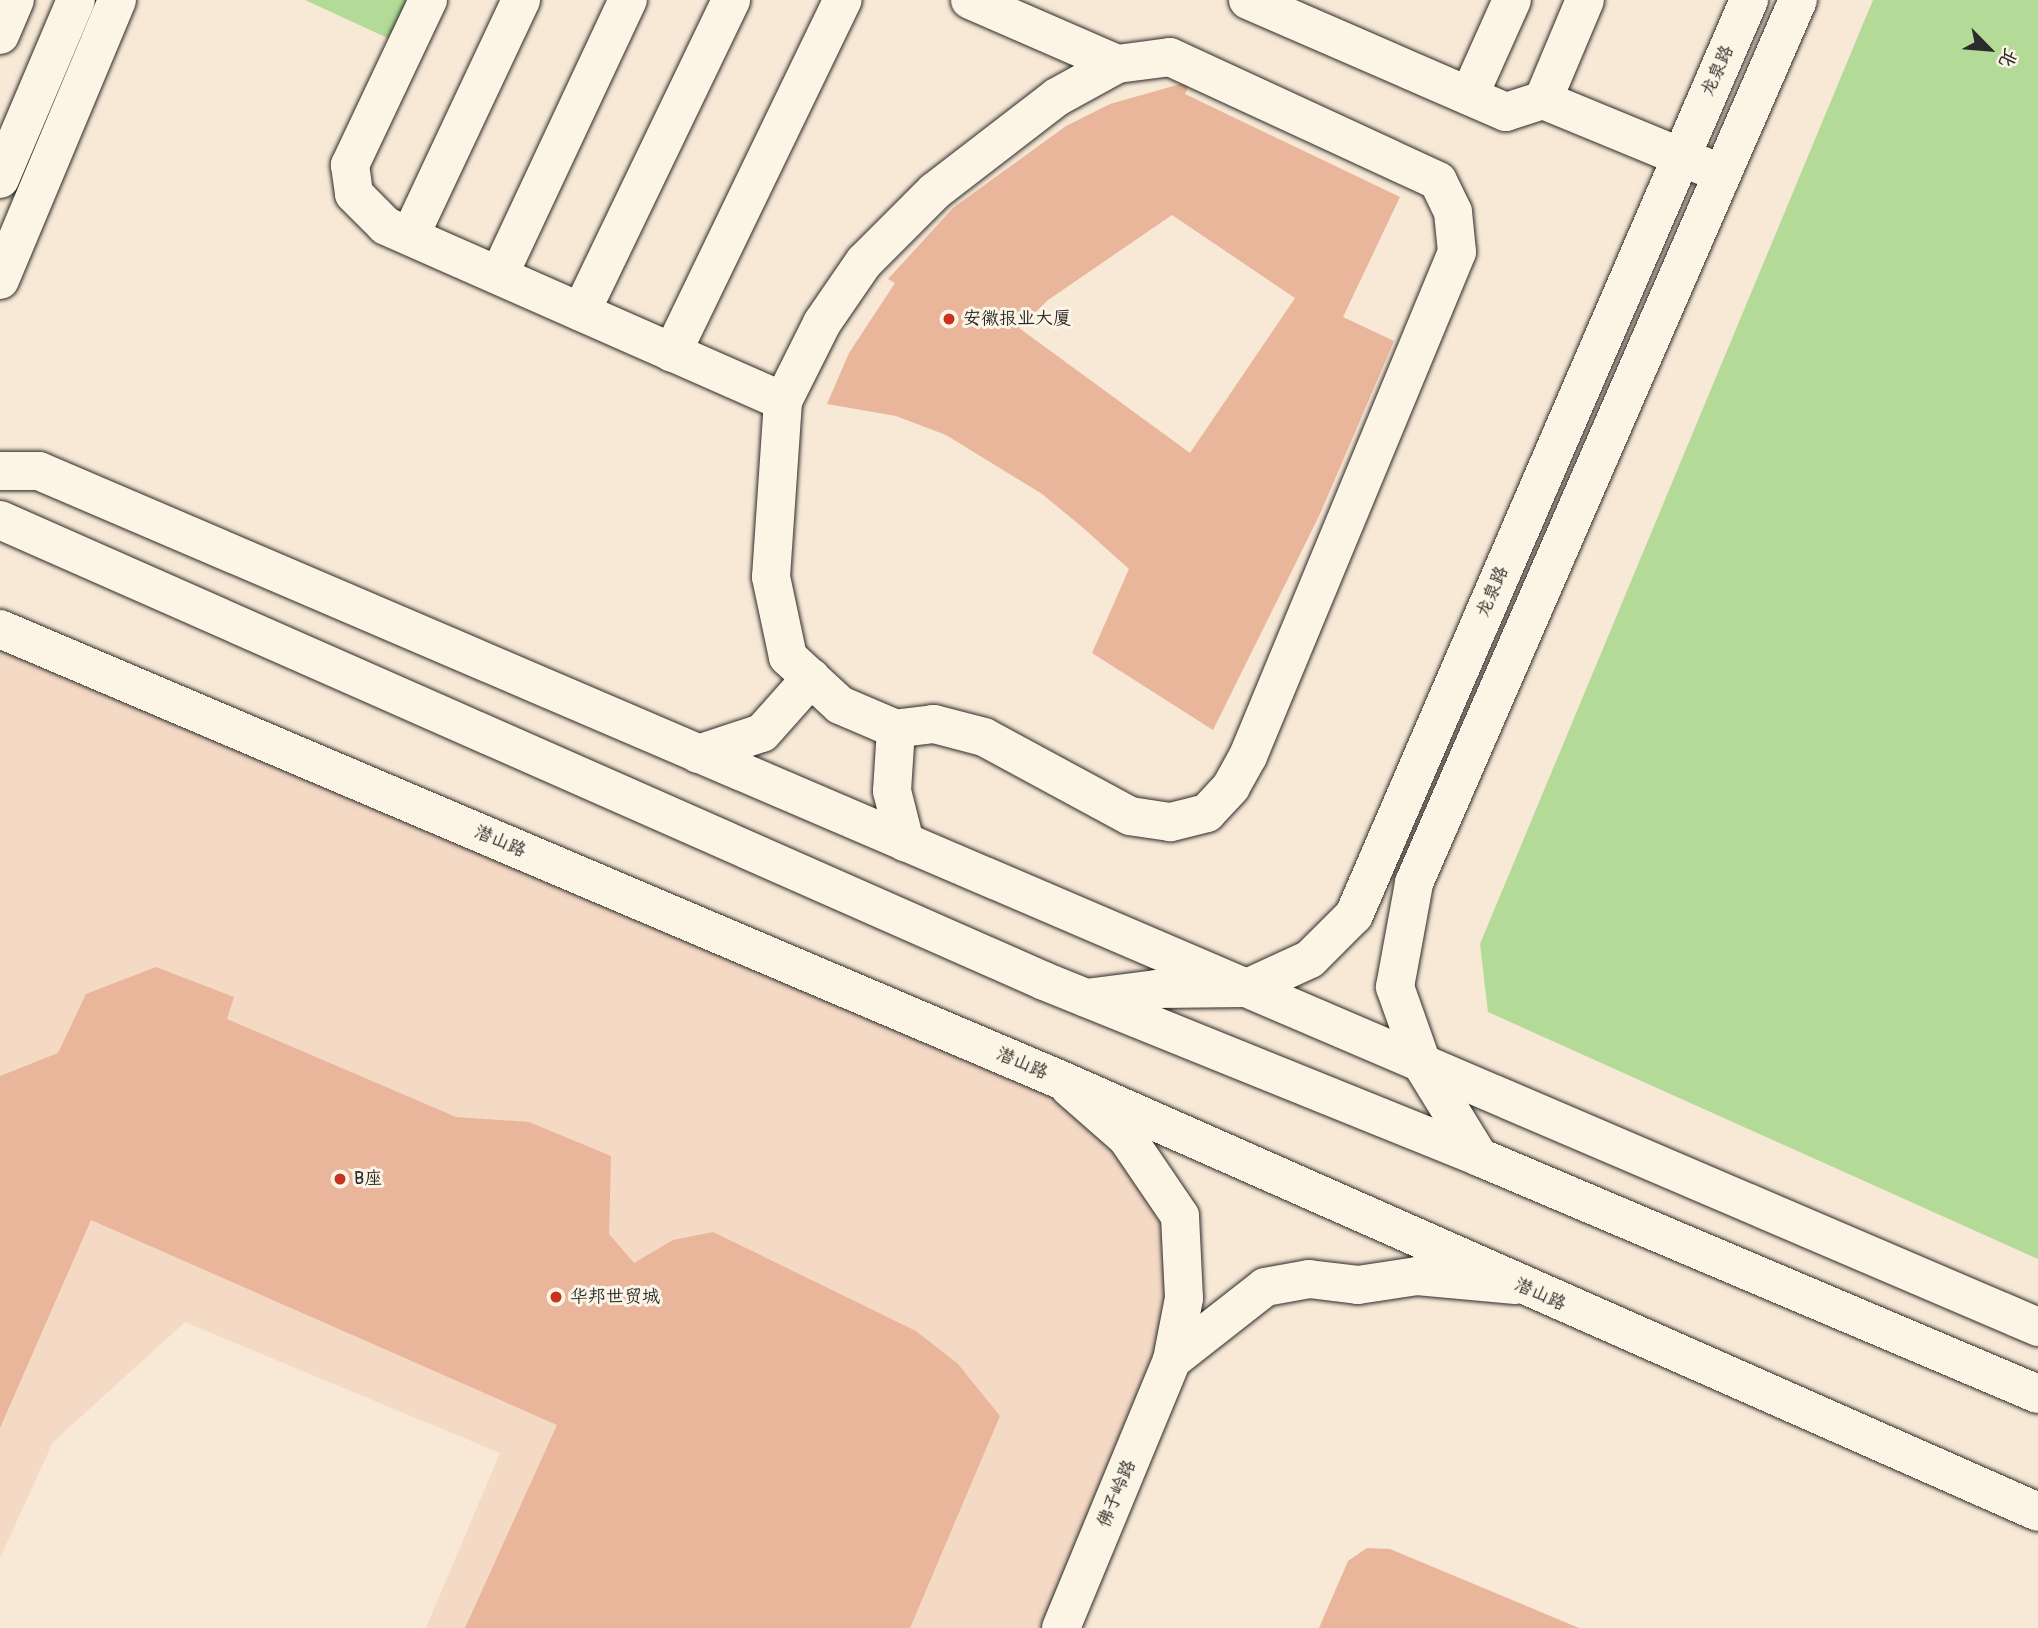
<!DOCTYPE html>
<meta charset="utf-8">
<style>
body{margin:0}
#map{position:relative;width:2038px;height:1628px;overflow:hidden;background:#f8e8d6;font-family:Pangolin,"LXGW WenKai TC",sans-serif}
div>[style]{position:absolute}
.built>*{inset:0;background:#f4d9c4}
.green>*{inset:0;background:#b3da96}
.building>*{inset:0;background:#e9b59b}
.roads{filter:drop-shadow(0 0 2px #2b2b2b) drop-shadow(0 0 2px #2b2b2b)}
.minor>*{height:38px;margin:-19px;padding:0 19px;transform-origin:19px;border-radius:19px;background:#fcf5e5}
.major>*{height:38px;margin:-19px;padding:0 19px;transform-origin:19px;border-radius:19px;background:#fcf5e5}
.highway>*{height:38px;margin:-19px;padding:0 19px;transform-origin:19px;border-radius:19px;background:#fcf5e5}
.dots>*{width:19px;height:19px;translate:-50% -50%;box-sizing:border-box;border:4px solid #fcf5e5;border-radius:50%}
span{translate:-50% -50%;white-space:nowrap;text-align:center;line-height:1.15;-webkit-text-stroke:6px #fcf5e5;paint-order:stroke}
.street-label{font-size:18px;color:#2b2b2b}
.poi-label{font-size:18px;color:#2b2b2b}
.left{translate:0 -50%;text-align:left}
.north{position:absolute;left:1954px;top:14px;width:70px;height:70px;-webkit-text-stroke:5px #fcf5e5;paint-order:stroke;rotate:115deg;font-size:19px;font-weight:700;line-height:28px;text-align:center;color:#2b2b2b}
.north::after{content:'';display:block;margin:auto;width:24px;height:32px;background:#2b2b2b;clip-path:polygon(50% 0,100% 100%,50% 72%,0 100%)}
</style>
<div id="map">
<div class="built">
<div style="clip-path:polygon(0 629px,1061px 1080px,1160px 1190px,1184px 1298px,1061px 1628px,426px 1628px,500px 1453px,185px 1322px,53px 1442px,0 1558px)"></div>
</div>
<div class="green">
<div style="clip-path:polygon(305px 0,413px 0,394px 41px)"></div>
<div style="clip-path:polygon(1873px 0,2038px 0,2038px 1259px,1488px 1012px,1480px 944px)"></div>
</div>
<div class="building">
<div style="clip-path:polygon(evenodd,1191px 81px,1185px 94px,1400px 197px,1343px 317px,1394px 341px,1320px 514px,1213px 730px,1092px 653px,1129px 569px,1081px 526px,1042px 494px,946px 435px,896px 416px,827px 404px,849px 353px,895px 283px,888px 279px,953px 208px,1066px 126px,1110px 104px,1191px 81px,1172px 215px,1295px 298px,1190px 453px,1019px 328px,1048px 300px,1172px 215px)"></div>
<div style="clip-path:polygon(156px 967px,234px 997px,227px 1019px,456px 1117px,529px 1122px,611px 1156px,609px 1234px,634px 1263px,673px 1240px,713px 1232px,916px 1331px,958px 1364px,1000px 1416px,910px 1628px,465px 1628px,557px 1425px,91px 1220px,0 1428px,0 1076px,58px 1053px,86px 994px)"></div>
<div style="clip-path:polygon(1367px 1548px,1390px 1549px,1579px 1628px,1319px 1628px,1348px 1561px)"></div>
</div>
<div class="roads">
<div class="minor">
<div style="left:428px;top:0;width:183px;rotate:115.3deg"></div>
<div style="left:350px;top:165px;width:29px;rotate:82deg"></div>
<div style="left:354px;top:194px;width:45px;rotate:45deg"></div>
<div style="left:386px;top:226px;width:434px;rotate:23.8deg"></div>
<div style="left:970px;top:0;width:160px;rotate:23.5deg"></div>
<div style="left:1248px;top:0;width:281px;rotate:23.5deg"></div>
<div style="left:1506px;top:112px;width:39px;rotate:-18deg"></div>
<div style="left:1543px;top:100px;width:108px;rotate:-67.2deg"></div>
<div style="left:1170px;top:57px;width:295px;rotate:24.8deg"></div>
<div style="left:1438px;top:181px;width:34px;rotate:64deg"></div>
<div style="left:1453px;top:212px;width:40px;rotate:84.3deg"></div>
<div style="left:1457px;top:252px;width:546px;rotate:112.52deg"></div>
<div style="left:1248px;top:756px;width:35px;rotate:119deg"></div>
<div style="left:1231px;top:787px;width:35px;rotate:133deg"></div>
<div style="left:1207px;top:813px;width:38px;rotate:166deg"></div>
<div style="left:1170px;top:822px;width:40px;rotate:-171.5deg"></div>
<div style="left:1130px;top:816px;width:166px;rotate:-151.6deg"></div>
<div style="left:984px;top:737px;width:52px;rotate:-165.4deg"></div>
<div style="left:934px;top:724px;width:38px;rotate:173deg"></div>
<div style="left:896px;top:729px;width:61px;rotate:-156.8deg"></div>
<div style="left:840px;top:705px;width:71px;rotate:-137.3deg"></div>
<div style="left:788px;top:657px;width:82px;rotate:-102deg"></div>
<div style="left:771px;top:577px;width:176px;rotate:-86.1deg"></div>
<div style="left:783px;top:401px;width:87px;rotate:-63.4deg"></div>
<div style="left:822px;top:323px;width:74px;rotate:-55.5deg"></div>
<div style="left:864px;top:262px;width:100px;rotate:-45deg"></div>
<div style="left:935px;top:191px;width:154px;rotate:-37.6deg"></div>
<div style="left:1057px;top:97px;width:68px;rotate:-28.8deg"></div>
<div style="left:1117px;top:64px;width:53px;rotate:-7.5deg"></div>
<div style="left:1469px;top:96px;width:105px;rotate:-65.9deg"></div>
<div style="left:1543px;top:100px;width:173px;rotate:22.4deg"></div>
<div style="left:410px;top:236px;width:261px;rotate:-64.8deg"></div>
<div style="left:499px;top:275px;width:304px;rotate:-64.9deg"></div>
<div style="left:581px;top:312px;width:346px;rotate:-64.3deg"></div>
<div style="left:672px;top:353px;width:392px;rotate:-64.2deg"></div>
<div style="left:0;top:471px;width:39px"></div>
<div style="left:39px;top:471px;width:2175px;rotate:23.18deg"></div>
<div style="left:896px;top:729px;width:62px;rotate:93.7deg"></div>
<div style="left:892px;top:791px;width:53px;rotate:75.7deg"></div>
<div style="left:698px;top:754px;width:67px;rotate:-18.2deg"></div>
<div style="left:762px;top:733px;width:74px;rotate:-48.3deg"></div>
<div style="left:1086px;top:998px;width:71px;rotate:-7.3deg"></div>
<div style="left:1156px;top:989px;width:91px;rotate:-0.6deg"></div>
<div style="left:1247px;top:988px;width:69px;rotate:-24.7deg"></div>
<div style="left:1310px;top:959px;width:62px;rotate:-45deg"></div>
<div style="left:1354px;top:915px;width:997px;rotate:-66.65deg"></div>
<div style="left:1479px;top:1157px;width:107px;rotate:-121.6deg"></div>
<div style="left:1423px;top:1066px;width:84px;rotate:-109.5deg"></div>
<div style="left:1395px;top:987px;width:106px;rotate:-79.6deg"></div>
<div style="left:1414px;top:883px;width:963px;rotate:-66.5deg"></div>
<div style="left:1172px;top:1360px;width:118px;rotate:-38.1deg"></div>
<div style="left:1265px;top:1287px;width:45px;rotate:-10.3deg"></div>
<div style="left:1309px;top:1279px;width:49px;rotate:7deg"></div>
<div style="left:1358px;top:1285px;width:60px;rotate:-8.7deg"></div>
<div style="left:1417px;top:1276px;width:99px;rotate:5.2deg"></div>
<div style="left:1061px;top:1628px;width:290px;rotate:-67.5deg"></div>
<div style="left:1172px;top:1360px;width:63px;rotate:-79deg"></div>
<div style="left:1184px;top:1298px;width:82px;rotate:-92.8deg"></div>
<div style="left:1180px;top:1216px;width:94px;rotate:-124.2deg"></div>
<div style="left:1127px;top:1138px;width:77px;rotate:-138.7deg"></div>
</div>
<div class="major">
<div style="left:0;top:280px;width:303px;rotate:-67.3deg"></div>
<div style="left:0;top:520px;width:1141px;rotate:23.82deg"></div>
<div style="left:1044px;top:981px;width:469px;rotate:22deg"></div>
<div style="left:1479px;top:1157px;width:607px;rotate:22.98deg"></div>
<div style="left:0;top:629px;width:1153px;rotate:23.03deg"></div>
<div style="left:1061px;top:1080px;width:1068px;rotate:23.85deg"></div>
</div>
<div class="highway">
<div style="left:0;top:35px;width:38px;rotate:-67deg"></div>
<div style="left:0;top:179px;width:194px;rotate:-67deg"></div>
</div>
</div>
<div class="dots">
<div style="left:949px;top:319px;background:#c8321e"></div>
<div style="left:340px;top:1179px;background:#c8321e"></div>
<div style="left:556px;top:1297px;background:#c8321e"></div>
</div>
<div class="street-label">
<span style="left:1718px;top:71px;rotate:-66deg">龙泉路</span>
<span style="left:1493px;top:592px;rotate:-67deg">龙泉路</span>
<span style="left:500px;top:842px;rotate:23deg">潜山路</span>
<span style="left:1022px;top:1064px;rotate:23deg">潜山路</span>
<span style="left:1540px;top:1295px;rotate:24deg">潜山路</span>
<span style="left:1117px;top:1494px;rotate:-67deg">佛子岭路</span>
</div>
<div class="poi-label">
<span class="left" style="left:963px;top:319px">安徽报业大厦</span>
<span class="left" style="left:354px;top:1179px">B座</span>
<span class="left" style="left:570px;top:1297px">华邦世贸城</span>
</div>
<div class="north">北</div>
</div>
